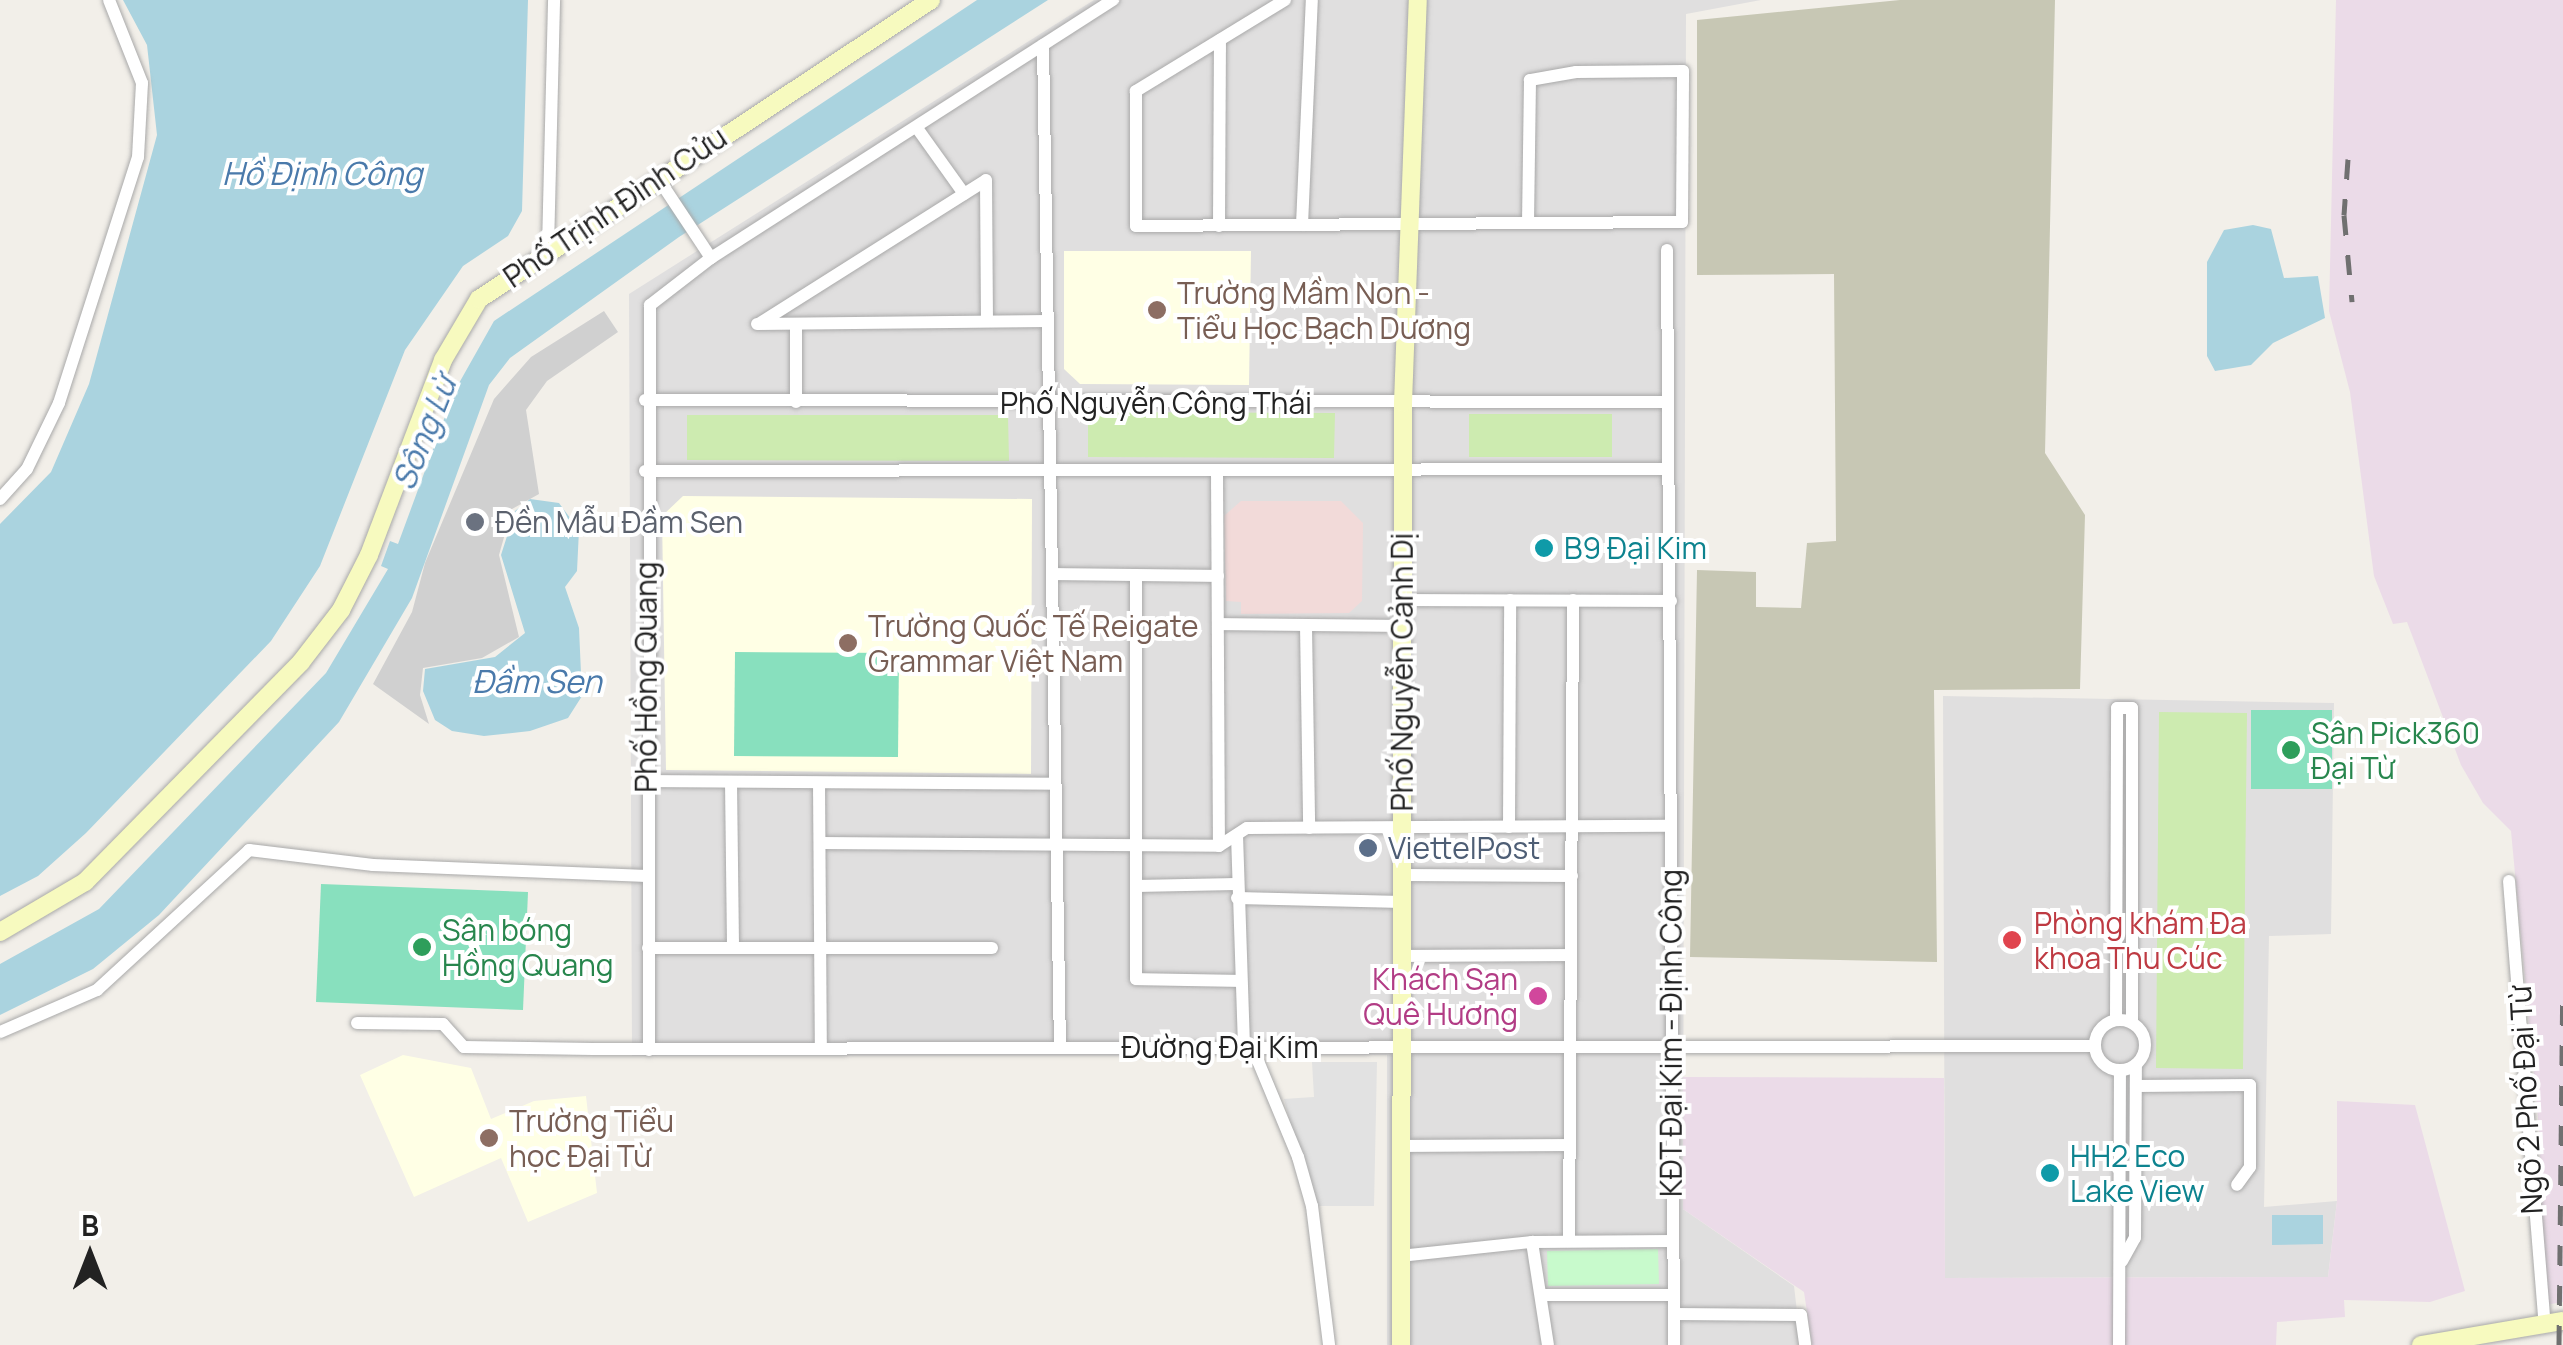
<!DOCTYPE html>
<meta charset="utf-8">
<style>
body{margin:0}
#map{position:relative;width:2563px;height:1345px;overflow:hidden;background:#f2efe9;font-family:Manrope,sans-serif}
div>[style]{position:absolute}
.residential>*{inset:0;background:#e0dfdf}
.commercial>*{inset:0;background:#f2dad9}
.industrial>*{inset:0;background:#ebdbe8}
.education>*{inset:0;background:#ffffe5}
.religious>*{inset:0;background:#d0d0d0}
.construction>*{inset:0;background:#c7c7b4}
.grass>*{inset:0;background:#cdebb0}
.park>*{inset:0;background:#c8facc}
.pitch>*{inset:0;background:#88e0be}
.parking>*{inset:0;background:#e2e2e2}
.water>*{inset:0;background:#aad3df}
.roads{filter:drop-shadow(0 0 2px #a9a9a9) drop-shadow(0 0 2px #a9a9a9)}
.street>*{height:12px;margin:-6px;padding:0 6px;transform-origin:6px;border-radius:6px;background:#fff}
.street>.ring{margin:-6px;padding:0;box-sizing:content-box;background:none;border:12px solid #fff;border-radius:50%}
.secondary>*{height:18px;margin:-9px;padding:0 9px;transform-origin:9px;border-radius:9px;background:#f7fabf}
.rail>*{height:5px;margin-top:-2.5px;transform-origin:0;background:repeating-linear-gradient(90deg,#707070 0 20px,transparent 0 40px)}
.dots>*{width:28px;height:28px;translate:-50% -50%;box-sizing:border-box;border:5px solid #fff;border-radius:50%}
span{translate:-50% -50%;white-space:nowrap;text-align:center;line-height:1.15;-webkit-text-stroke:8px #fff;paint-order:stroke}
.street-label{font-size:30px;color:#222}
.education-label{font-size:30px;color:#785e54}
.left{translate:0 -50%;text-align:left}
.worship-label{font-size:30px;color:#5b616d}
.culture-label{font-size:30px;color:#0d838f}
.leisure-label{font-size:30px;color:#27864d}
.service-label{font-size:30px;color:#4e5e75}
.health-label{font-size:30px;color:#be3a42}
.hotel-label{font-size:30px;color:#b23c85}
.right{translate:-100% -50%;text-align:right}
.water-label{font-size:32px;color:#4a7aab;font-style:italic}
.north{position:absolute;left:40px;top:1205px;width:100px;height:100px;-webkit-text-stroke:8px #fff;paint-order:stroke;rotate:0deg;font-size:28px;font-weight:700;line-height:40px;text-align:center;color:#222}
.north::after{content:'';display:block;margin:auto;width:35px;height:45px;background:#222;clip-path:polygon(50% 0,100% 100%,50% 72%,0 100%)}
</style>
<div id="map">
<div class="residential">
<div style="clip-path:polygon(1094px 0,1761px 0,1686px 14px,1683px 1209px,1794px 1286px,1801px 1345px,1387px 1345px,1387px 1055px,632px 1056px,629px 294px)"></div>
<div style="clip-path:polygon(1943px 696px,2334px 703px,2331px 934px,2269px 936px,2264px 1207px,2337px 1201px,2328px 1277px,1945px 1278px)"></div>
</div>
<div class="commercial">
<div style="clip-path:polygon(1241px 501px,1341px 501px,1363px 523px,1362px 601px,1349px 613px,1241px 614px,1241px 602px,1226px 601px,1224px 516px)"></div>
</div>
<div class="industrial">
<div style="clip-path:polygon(2336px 0,2563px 0,2563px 1302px,2545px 1305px,2539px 1129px,2511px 831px,2483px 803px,2461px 765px,2407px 622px,2393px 624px,2374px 576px,2350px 392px,2329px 311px)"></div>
<div style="clip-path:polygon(1683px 1077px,1944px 1078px,1945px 1278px,2328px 1277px,2337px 1201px,2337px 1101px,2415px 1105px,2465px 1291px,2430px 1302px,2344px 1300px,2345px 1317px,2277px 1322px,2276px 1345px,1812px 1345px,1804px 1292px,1683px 1209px)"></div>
</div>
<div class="education">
<div style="clip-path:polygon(1064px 251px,1251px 251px,1249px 385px,1080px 384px,1064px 369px)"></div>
<div style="clip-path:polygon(683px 496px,1032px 499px,1031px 774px,666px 770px,662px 516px)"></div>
<div style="clip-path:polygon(403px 1055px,471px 1068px,491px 1119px,534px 1101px,586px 1096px,597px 1193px,528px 1222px,501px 1158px,414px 1197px,360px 1075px)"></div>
</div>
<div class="religious">
<div style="clip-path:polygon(604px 311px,618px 332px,547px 381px,526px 410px,539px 494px,512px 509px,499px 555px,519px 637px,482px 658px,423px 668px,420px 695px,429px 724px,373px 684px,412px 612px,425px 563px,494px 399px,531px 357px)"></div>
</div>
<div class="construction">
<div style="clip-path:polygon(1900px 0,2055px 0,2045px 453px,2085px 515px,2080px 689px,1934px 690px,1937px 962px,1690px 957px,1697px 570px,1756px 572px,1756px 607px,1801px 608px,1807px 543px,1836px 541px,1834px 274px,1697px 275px,1697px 20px)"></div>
</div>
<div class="grass">
<div style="clip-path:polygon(1088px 412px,1335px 413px,1334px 458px,1088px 457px)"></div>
<div style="clip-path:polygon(1469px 414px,1612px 414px,1612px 457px,1469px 457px)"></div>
<div style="clip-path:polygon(1008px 415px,1009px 461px,687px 460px,687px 415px)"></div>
<div style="clip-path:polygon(2159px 712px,2247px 713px,2243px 1069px,2156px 1068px)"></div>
</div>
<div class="park">
<div style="clip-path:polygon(1658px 1249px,1659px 1284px,1548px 1286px,1547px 1251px)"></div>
</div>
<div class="pitch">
<div style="clip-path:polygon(735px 652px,899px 653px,898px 757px,734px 756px)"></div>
<div style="clip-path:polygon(2251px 710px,2332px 710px,2332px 789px,2251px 789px)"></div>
<div style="clip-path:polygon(321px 884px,528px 892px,523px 1010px,316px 1002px)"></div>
</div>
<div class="parking">
<div style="clip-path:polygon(1312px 1062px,1377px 1062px,1374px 1206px,1311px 1206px,1284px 1099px,1314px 1097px)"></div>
</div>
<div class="water">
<div style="clip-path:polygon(123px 0,528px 0,522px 211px,508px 236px,463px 266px,405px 350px,320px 566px,271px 641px,86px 833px,38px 876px,0 896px,0 524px,51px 472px,89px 384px,157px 135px,147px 45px)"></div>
<div style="clip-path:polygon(977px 0,1048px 0,679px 237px,510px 358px,489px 385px,412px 598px,339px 722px,159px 915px,93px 969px,0 1015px,0 964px,99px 909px,326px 673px,388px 569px,381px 566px,390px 541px,398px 544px,454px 392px,494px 321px)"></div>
<div style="clip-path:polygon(2253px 225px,2271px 229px,2284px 278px,2318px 276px,2325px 318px,2273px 343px,2251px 365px,2215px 371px,2207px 356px,2207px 262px,2224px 230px)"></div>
<div style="clip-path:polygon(530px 499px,559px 503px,579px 530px,577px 571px,565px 587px,579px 628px,582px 696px,568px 718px,530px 731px,484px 736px,452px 731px,435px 720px,423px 691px,425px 669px,495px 657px,525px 633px,501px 555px,515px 511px)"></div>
<div style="clip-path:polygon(2272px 1215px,2323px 1215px,2323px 1244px,2272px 1245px)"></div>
</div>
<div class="roads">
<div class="street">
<div style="left:1285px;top:0;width:175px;rotate:148.6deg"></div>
<div style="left:1136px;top:91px;width:135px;rotate:90deg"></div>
<div style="left:1136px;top:226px;width:546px;rotate:-0.42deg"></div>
<div style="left:1682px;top:222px;width:151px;rotate:-89.6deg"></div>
<div style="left:1683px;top:71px;width:107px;rotate:179.5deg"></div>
<div style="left:1576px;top:72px;width:47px;rotate:170.1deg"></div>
<div style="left:1530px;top:80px;width:141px;rotate:90.8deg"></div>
<div style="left:1043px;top:45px;width:1003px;rotate:89.03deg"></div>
<div style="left:917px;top:128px;width:81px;rotate:54.5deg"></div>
<div style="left:658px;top:178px;width:96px;rotate:56.5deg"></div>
<div style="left:986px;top:180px;width:141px;rotate:89.6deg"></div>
<div style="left:1302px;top:225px;width:225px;rotate:-87.5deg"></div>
<div style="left:1219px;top:226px;width:186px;rotate:-89.7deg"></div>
<div style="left:548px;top:248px;width:248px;rotate:-88.6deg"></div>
<div style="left:1667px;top:250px;width:1095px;rotate:89.63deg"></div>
<div style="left:760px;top:323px;width:267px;rotate:-32.3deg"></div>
<div style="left:757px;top:324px;width:291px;rotate:-0.6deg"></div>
<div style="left:645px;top:400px;width:1022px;rotate:0.11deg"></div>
<div style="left:796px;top:402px;width:78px;rotate:-90deg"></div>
<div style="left:645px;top:471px;width:1021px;rotate:-0.11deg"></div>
<div style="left:1217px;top:471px;width:375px;rotate:89.7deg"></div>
<div style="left:0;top:499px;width:40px;rotate:-48deg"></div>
<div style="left:27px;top:469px;width:73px;rotate:-64.1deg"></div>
<div style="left:59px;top:403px;width:258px;rotate:-72.2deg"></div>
<div style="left:138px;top:157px;width:74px;rotate:-86.9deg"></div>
<div style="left:142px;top:83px;width:89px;rotate:-111.7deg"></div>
<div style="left:1055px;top:574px;width:163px;rotate:0.7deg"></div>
<div style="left:1136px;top:575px;width:404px;rotate:90deg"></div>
<div style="left:1136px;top:979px;width:102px;rotate:1.1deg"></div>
<div style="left:1401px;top:600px;width:270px;rotate:0.2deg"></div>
<div style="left:1218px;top:624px;width:182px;rotate:0.6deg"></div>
<div style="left:1306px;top:626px;width:202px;rotate:89.1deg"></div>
<div style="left:647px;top:781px;width:405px;rotate:0.4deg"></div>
<div style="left:731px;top:782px;width:165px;rotate:89.3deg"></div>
<div style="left:819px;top:783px;width:266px;rotate:89.6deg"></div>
<div style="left:1509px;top:827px;width:227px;rotate:-89.7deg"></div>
<div style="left:1237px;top:835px;width:211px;rotate:88.1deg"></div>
<div style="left:1244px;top:1046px;width:21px;rotate:47deg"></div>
<div style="left:1258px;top:1061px;width:104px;rotate:67.4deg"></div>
<div style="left:1298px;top:1157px;width:51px;rotate:74.1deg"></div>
<div style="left:1312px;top:1206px;width:140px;rotate:83deg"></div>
<div style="left:820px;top:843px;width:399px;rotate:0.4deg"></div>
<div style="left:1219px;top:846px;width:33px;rotate:-33deg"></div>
<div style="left:1247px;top:828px;width:423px;rotate:-0.3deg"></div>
<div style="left:1402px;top:875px;width:170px;rotate:0.3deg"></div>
<div style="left:2509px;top:881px;width:439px;rotate:85.4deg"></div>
<div style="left:1136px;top:886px;width:100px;rotate:-1.1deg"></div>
<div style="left:1237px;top:898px;width:165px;rotate:1.4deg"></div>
<div style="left:648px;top:948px;width:344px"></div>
<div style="left:1401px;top:956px;width:170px;rotate:-0.3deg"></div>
<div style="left:2116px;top:1019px;width:311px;rotate:-89.8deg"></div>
<div style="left:2117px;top:708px;width:15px"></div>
<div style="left:2132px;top:708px;width:314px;rotate:90deg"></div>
<div class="ring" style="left:2095px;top:1020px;width:38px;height:38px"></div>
<div style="left:357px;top:1023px;width:86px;rotate:0.7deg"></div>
<div style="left:443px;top:1024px;width:31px;rotate:48deg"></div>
<div style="left:464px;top:1047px;width:129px;rotate:0.9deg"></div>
<div style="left:593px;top:1049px;width:1501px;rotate:-0.11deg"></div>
<div style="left:0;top:1032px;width:106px;rotate:-23.4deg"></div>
<div style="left:97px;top:990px;width:207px;rotate:-42.6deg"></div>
<div style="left:249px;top:850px;width:125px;rotate:6.9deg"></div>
<div style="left:373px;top:865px;width:274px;rotate:2.3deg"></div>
<div style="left:649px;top:1050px;width:745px;rotate:-89.92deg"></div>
<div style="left:650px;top:305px;width:77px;rotate:-37.6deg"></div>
<div style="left:711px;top:258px;width:478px;rotate:-32.7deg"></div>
<div style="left:2136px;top:1086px;width:114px;rotate:-0.5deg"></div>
<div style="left:2250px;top:1085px;width:82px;rotate:90deg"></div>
<div style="left:2250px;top:1167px;width:22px;rotate:126deg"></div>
<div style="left:1400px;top:1146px;width:169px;rotate:-0.3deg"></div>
<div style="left:1569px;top:1241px;width:641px;rotate:-89.64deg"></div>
<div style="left:1532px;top:1242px;width:104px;rotate:81.2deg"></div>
<div style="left:1400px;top:1256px;width:133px;rotate:-6.1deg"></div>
<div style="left:1532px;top:1242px;width:140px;rotate:-0.4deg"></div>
<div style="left:2122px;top:1261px;width:26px;rotate:-61deg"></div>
<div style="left:2135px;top:1238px;width:173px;rotate:-89.7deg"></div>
<div style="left:1541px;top:1295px;width:133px"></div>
<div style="left:1674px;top:1314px;width:127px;rotate:0.5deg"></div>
<div style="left:1801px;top:1315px;width:30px;rotate:82deg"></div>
<div style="left:2119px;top:1345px;width:275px;rotate:-89.8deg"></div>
</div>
<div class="secondary">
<div style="left:0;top:932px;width:99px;rotate:-30.5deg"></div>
<div style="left:85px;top:882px;width:308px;rotate:-45.5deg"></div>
<div style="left:301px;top:662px;width:66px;rotate:-52.4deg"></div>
<div style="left:341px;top:610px;width:62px;rotate:-63deg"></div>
<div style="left:369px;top:555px;width:209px;rotate:-69.2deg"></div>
<div style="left:443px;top:360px;width:71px;rotate:-59.5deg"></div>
<div style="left:479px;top:299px;width:542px;rotate:-33.48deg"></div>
<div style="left:1401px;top:1345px;width:942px;rotate:-89.88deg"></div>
<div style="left:1403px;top:403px;width:403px;rotate:-87.9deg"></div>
<div style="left:2421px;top:1345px;width:144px;rotate:-9.6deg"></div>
</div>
</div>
<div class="rail">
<div style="left:2348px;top:159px;width:56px;rotate:94.1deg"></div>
<div style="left:2344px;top:215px;width:87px;rotate:84.7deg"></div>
<div style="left:2559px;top:1345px;width:357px;rotate:-89.4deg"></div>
</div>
<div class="dots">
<div style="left:1157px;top:310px;background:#8d6e63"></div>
<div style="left:475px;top:522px;background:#6b7280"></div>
<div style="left:1544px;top:548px;background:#0f9aa8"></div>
<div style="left:848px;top:643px;background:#8d6e63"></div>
<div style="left:2291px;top:750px;background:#2e9e5b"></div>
<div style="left:1368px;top:848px;background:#5c6f8a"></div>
<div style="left:2012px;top:940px;background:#e0444e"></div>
<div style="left:422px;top:947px;background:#2e9e5b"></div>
<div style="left:1538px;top:996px;background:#d1479c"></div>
<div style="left:489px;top:1138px;background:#8d6e63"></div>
<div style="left:2050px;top:1173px;background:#0f9aa8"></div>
</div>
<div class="street-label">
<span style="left:615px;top:207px;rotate:-34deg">Phố Trịnh Đình Cửu</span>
<span style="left:1156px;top:403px">Phố Nguyễn Công Thái</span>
<span style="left:1402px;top:672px;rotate:-90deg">Phố Nguyễn Cảnh Dị</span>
<span style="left:646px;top:677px;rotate:-90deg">Phố Hồng Quang</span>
<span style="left:1671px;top:1033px;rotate:-90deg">KĐT Đại Kim - Định Công</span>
<span style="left:1220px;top:1047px">Đường Đại Kim</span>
<span style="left:2526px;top:1100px;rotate:-93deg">Ngõ 2 Phố Đại Từ</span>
</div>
<div class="education-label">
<span class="left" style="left:1177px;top:310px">Trường Mầm Non -<br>Tiểu Học Bạch Dương</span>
<span class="left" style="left:868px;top:643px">Trường Quốc Tế Reigate<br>Grammar Việt Nam</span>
<span class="left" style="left:509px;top:1138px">Trường Tiểu<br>học Đại Từ</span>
</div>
<div class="worship-label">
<span class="left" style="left:495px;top:522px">Đền Mẫu Đầm Sen</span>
</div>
<div class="culture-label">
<span class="left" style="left:1564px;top:548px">B9 Đại Kim</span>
<span class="left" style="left:2070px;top:1173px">HH2 Eco<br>Lake View</span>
</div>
<div class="leisure-label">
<span class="left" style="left:2311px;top:750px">Sân Pick360<br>Đại Từ</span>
<span class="left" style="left:442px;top:947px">Sân bóng<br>Hồng Quang</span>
</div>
<div class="service-label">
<span class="left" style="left:1388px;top:848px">ViettelPost</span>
</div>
<div class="health-label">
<span class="left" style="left:2034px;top:940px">Phòng khám Đa<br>khoa Thu Cúc</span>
</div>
<div class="hotel-label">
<span class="right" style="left:1518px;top:996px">Khách Sạn<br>Quê Hương</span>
</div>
<div class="water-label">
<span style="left:322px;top:173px">Hồ Định Công</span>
<span style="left:424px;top:433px;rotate:-68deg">Sông Lừ</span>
<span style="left:537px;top:681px">Đầm Sen</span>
</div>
<div class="north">B</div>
</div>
